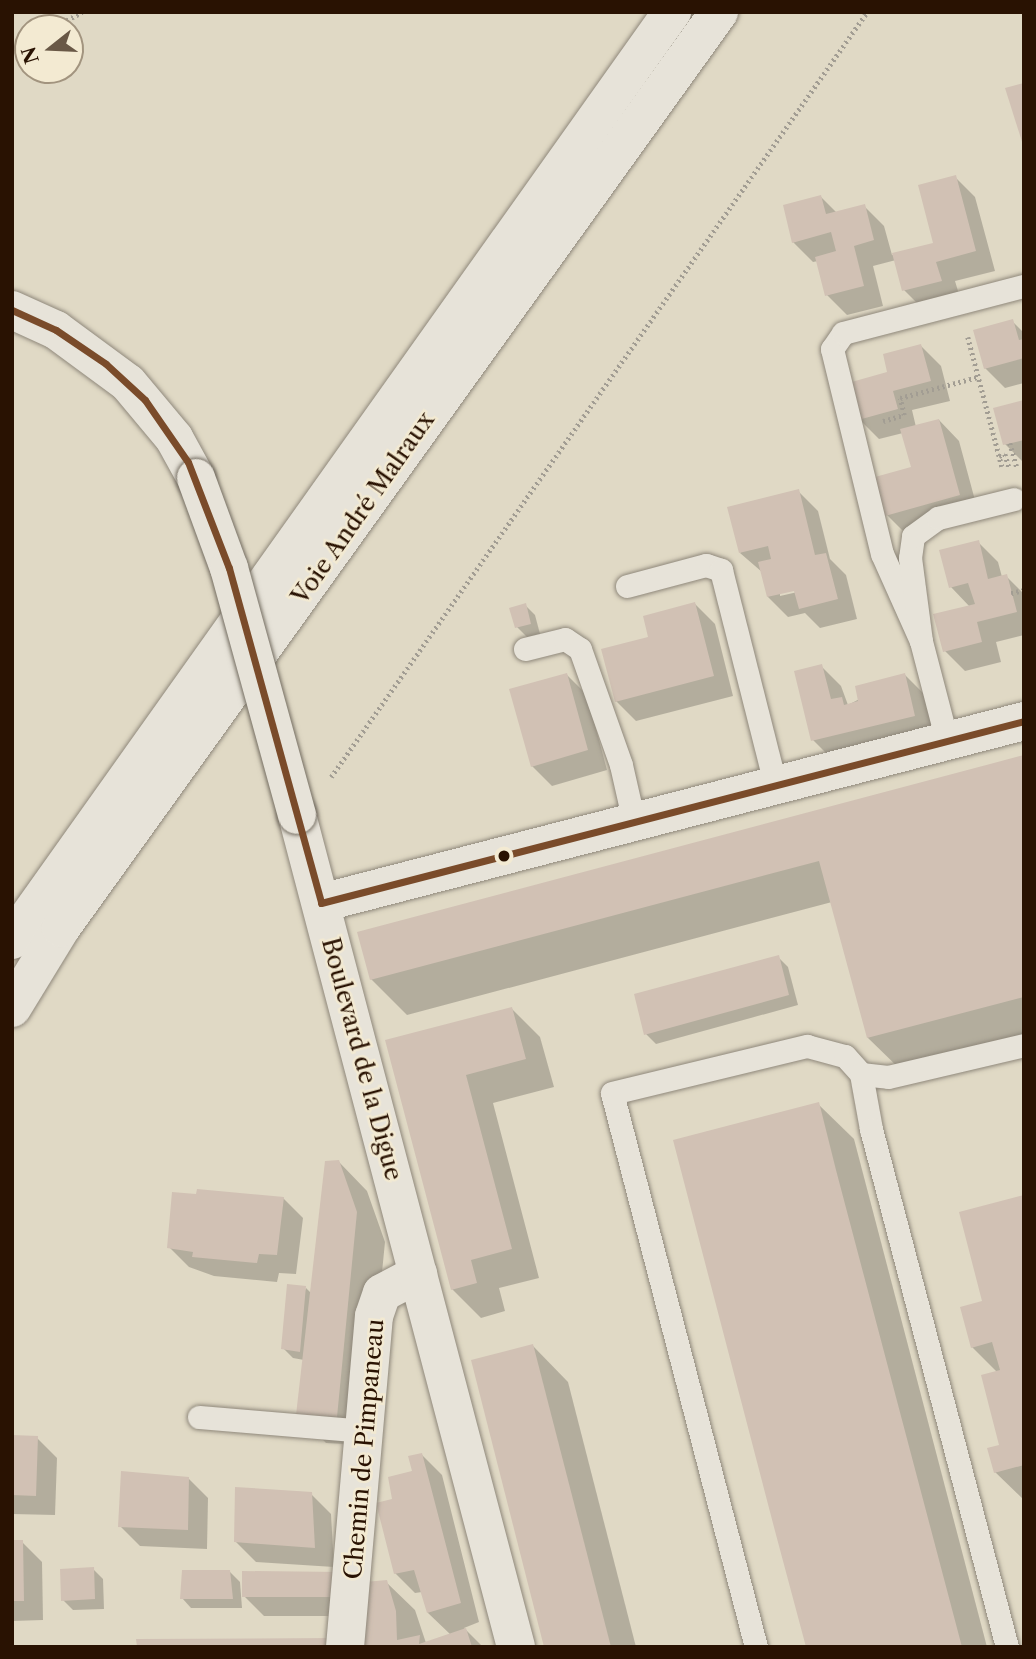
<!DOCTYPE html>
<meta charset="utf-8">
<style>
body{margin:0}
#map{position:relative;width:1036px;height:1659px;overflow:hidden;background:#e0d9c5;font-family:"Libre Caslon Text",serif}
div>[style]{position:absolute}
.shadow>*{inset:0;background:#0003}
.building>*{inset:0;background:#d1c1b4}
.path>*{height:4.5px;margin-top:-2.25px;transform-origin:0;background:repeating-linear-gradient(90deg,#a29d93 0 2px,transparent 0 5.5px)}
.roads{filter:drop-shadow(0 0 2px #8f887b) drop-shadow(0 0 2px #8f887b)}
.lane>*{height:23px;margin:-11.5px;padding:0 11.5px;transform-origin:11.5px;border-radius:11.5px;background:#e7e3d9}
.street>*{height:38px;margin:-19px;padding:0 19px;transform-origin:19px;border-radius:19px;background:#e7e3d9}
.secondary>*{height:38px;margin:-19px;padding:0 19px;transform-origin:19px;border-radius:19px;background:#e7e3d9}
.bridges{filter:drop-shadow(0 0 2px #746d61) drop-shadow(0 0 2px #746d61)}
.secondary-bridge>*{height:38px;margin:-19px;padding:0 19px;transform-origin:19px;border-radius:19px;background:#e7e3d9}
.bus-1>*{height:7px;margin:-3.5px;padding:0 3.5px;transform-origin:3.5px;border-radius:3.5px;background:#7a4b2a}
.dots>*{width:19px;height:19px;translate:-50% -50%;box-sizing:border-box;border:4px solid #f3ead2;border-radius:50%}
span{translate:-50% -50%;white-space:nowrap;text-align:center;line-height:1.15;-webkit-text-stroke:5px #f3ead2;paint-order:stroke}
.street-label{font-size:24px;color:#291202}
.frame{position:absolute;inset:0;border:14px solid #291202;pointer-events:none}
.north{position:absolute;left:14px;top:14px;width:70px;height:70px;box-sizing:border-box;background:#f3ead2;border:2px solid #a2947f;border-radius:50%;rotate:252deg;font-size:19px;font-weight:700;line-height:28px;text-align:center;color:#291202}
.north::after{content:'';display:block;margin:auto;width:24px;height:32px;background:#695846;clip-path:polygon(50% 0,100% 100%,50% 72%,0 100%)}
</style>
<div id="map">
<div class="shadow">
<div style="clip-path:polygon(955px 177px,975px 197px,995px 271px,955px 281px,961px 301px,924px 310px,904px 290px,896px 260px,873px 266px,883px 306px,847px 315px,827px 295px,818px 261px,813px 262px,793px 242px,821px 197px,837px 213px,864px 206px,884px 226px,892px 255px,935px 244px)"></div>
<div style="clip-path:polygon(1012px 321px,1024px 333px,1024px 383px,1005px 388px,985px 368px)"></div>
<div style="clip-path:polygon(921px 346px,941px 366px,950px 401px,912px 410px,916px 427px,939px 420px,959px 441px,979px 515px,907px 535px,887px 515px,913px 469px,903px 433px,879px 439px,859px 419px,890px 373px)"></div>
<div style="clip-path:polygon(1024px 402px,1024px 463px,1005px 444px)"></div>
<div style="clip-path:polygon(evenodd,798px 491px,818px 511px,830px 559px,846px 575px,857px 619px,820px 628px,805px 613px,788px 617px,768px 597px,762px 572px,740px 553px,798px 491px,802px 587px,802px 591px,780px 596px,780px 592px,802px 587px)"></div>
<div style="clip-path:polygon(978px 542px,998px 562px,1002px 577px,1006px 576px,1024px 594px,1024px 635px,996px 642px,1001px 662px,965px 671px,945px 651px,970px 607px,951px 587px)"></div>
<div style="clip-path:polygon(695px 604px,715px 624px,733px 696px,636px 721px,616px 701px,650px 638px)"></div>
<div style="clip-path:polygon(525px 605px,535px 615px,540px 634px,527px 637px,517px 627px)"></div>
<div style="clip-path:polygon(821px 666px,841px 686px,848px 705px,905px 675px,925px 695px,934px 736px,833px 760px,813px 740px)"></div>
<div style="clip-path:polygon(567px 675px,587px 695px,607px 770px,552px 786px,532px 766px)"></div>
<div style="clip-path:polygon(1024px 757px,1024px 1041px,904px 1073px,868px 1038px,832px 902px,407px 1015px,371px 979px)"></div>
<div style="clip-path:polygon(778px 957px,788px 967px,798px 1005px,656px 1044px,646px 1034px)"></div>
<div style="clip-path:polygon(512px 1009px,540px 1037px,554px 1087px,493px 1103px,539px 1278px,499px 1288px,505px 1311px,481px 1318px,452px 1289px,387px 1041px)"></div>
<div style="clip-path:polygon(818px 1104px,854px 1139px,987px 1647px,808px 1647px)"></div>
<div style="clip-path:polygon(339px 1162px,367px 1191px,385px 1242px,365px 1445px,326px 1443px,298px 1414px,304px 1360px,293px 1358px,283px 1348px,306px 1288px,312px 1294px)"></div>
<div style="clip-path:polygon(1024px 1197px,1024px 1500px,995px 1472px,1001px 1446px,998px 1373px,972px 1347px)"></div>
<div style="clip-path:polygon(283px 1198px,303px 1218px,296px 1274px,279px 1273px,277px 1282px,214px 1276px,189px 1267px,169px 1247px)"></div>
<div style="clip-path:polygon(533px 1346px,568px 1382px,636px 1647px,546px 1647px)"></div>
<div style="clip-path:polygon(12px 1437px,37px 1438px,57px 1458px,55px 1515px,12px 1514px)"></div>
<div style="clip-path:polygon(422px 1455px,442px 1475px,479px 1622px,464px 1628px,483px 1647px,360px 1647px,386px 1582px,415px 1610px,426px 1643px,451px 1635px,428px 1613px,422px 1592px,415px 1593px,395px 1573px,394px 1500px)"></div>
<div style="clip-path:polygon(188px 1478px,208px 1498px,207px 1549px,140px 1546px,120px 1526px)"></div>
<div style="clip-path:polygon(311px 1494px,331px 1514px,334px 1567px,256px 1562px,236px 1542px)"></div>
<div style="clip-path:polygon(12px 1542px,22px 1542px,42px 1562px,43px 1620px,12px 1621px)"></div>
<div style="clip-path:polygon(93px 1569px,103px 1579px,104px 1609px,73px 1610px,63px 1600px)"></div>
<div style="clip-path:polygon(230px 1572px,240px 1582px,242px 1608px,191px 1608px,182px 1598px)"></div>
<div style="clip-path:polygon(340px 1574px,358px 1616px,264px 1616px,244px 1596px)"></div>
</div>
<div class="building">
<div style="clip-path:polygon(1024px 83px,1024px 145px,1023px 145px,1005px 88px)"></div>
<div style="clip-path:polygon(956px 175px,976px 251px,936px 262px,942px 281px,902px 291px,892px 253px,933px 243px,918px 185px)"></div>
<div style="clip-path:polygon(821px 195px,826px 214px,865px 204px,874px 240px,854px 246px,864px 286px,825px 296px,815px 257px,836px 251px,831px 232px,792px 243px,783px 205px)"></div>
<div style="clip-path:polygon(1013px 319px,1019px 340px,1024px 339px,1024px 358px,984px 369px,973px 330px)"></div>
<div style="clip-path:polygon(921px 344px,931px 381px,893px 391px,898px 409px,858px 420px,848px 383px,887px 372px,883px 354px)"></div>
<div style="clip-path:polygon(1024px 400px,1024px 440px,1003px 445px,993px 408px)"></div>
<div style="clip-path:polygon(939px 419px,960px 495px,885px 516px,875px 477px,911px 467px,900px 429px)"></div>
<div style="clip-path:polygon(799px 489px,815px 555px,826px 553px,838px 599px,799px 609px,794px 591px,767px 597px,758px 562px,771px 559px,768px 546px,739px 553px,727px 507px)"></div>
<div style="clip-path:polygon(979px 540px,988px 579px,1007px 574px,1017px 612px,977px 622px,982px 642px,943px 652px,933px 614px,975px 604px,968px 583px,949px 588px,939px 550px)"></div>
<div style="clip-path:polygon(695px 602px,714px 676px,615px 702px,601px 649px,648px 637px,643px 616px)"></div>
<div style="clip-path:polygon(526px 603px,531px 624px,515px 628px,509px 608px)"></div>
<div style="clip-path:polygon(822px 664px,831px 699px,842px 697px,844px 705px,858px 701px,855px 686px,905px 673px,915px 716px,811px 741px,794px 671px)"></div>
<div style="clip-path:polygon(567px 673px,588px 750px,531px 767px,509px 689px)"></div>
<div style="clip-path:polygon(1024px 755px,1024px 997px,867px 1038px,819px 861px,370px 980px,357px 932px)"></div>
<div style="clip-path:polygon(779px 955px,789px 995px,644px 1035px,634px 994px)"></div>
<div style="clip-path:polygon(512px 1007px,526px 1059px,466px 1075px,512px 1249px,471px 1260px,477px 1283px,451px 1290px,385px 1040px)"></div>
<div style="clip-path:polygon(819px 1102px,836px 1170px,962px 1647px,806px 1647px,775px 1531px,673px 1140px)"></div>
<div style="clip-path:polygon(339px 1160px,357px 1212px,337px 1417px,296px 1415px,325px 1161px)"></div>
<div style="clip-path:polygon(197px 1189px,284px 1197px,277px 1255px,259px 1254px,257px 1263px,192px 1257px,193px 1252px,167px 1248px,172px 1192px,196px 1194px)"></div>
<div style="clip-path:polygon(1024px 1195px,1024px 1465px,994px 1473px,987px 1448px,999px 1445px,981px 1375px,1000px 1370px,992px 1342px,971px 1348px,960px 1307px,982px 1301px,959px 1212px)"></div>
<div style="clip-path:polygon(287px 1284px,306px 1286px,300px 1352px,281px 1349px)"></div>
<div style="clip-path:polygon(533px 1344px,611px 1647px,544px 1647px,471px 1360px)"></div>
<div style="clip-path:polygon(12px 1435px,38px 1436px,36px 1496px,12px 1495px)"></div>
<div style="clip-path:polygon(422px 1453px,461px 1603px,427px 1613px,414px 1570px,394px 1574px,376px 1503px,392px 1499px,388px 1477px,412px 1471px,408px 1456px)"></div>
<div style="clip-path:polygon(121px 1471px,189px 1477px,188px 1530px,118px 1527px)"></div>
<div style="clip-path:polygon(235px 1487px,312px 1492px,315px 1548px,234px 1542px)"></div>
<div style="clip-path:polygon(12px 1540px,23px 1540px,24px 1601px,12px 1601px)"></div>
<div style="clip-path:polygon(94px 1567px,95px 1599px,61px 1601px,60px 1569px)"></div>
<div style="clip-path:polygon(182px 1570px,230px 1570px,233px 1599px,180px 1599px)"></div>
<div style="clip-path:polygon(242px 1571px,341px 1572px,339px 1597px,242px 1597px)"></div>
<div style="clip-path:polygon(387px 1580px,396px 1611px,397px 1640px,420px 1635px,419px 1644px,466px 1628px,472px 1647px,358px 1647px,365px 1582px)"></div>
<div style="clip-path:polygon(337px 1638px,336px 1647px,137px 1647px,136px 1639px)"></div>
</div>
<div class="path">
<div style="left:52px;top:28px;width:34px;rotate:-28deg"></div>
<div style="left:12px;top:49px;width:18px;rotate:-29deg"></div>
<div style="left:968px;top:337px;width:134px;rotate:75.3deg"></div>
<div style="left:883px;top:421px;width:22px;rotate:-16deg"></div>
<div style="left:904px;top:415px;width:17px;rotate:-103deg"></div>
<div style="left:900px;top:398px;width:81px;rotate:-15.1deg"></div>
<div style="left:1010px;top:443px;width:25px;rotate:74deg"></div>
<div style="left:999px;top:456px;width:6px;rotate:-18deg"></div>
<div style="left:1005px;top:454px;width:14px;rotate:73deg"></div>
<div style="left:1011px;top:593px;width:13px;rotate:-13deg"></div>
<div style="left:331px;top:777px;width:934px;rotate:-54.98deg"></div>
</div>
<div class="roads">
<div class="lane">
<div style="left:627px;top:586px;width:82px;rotate:-14.9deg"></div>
<div style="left:706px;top:565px;width:16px;rotate:18deg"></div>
<div style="left:721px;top:570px;width:224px;rotate:75.8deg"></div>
<div style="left:921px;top:641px;width:95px;rotate:-114.1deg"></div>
<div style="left:882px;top:554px;width:211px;rotate:-103.7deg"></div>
<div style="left:832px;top:349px;width:19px;rotate:-55deg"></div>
<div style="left:843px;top:333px;width:187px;rotate:-14.6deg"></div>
<div style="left:525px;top:649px;width:41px;rotate:-14deg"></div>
<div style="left:565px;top:639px;width:18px;rotate:34deg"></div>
<div style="left:580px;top:649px;width:123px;rotate:70.5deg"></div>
<div style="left:621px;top:765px;width:58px;rotate:77.2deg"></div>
<div style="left:947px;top:741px;width:103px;rotate:-104.6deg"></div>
<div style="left:921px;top:641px;width:84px;rotate:-97.5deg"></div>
<div style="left:910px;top:558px;width:22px;rotate:-82deg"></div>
<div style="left:913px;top:536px;width:31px;rotate:-36deg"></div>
<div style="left:938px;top:518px;width:78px;rotate:-14deg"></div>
<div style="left:861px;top:1074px;width:56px;rotate:79.7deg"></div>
<div style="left:871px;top:1129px;width:536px;rotate:75.29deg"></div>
<div style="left:199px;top:1417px;width:167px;rotate:4.8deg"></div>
<div style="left:756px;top:1647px;width:572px;rotate:-104.57deg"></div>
<div style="left:612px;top:1093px;width:201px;rotate:-13.6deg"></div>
<div style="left:807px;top:1046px;width:39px;rotate:15deg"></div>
<div style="left:845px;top:1056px;width:24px;rotate:48deg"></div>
<div style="left:861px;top:1074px;width:27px;rotate:6deg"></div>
<div style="left:888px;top:1077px;width:140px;rotate:-13.2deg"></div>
</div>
<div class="street">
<div style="left:321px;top:903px;width:726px;rotate:-14.51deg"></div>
<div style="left:345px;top:1647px;width:332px;rotate:-85deg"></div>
<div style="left:374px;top:1316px;width:24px;rotate:-71deg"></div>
<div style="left:382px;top:1293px;width:41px;rotate:-27.8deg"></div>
</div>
<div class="secondary">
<div style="left:12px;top:310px;width:48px;rotate:24.4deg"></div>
<div style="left:56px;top:330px;width:89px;rotate:36.4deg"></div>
<div style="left:128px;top:383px;width:72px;rotate:50.1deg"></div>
<div style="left:174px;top:438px;width:46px;rotate:61.2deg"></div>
<div style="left:297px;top:815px;width:860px;rotate:75.25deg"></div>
<div style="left:12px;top:940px;width:1139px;rotate:-54.58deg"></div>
<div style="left:12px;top:1008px;width:94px;rotate:-58.5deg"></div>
<div style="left:61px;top:928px;width:1128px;rotate:-54.31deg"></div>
</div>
</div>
<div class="bridges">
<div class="secondary-bridge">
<div style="left:196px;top:478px;width:96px;rotate:69.9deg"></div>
<div style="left:229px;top:568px;width:256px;rotate:74.6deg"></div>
</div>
</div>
<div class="bus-1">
<div style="left:12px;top:310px;width:48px;rotate:24.4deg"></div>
<div style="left:56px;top:330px;width:60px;rotate:34.2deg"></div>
<div style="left:106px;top:364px;width:53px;rotate:42.7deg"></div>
<div style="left:145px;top:400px;width:75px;rotate:55.3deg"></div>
<div style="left:188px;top:462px;width:114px;rotate:68.9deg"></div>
<div style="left:229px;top:568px;width:347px;rotate:74.6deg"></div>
<div style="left:321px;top:903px;width:726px;rotate:-14.51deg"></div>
</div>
<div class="dots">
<div style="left:504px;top:856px;background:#291202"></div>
</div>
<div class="street-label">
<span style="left:363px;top:508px;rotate:-55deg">Voie André Malraux</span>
<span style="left:362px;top:1059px;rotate:75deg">Boulevard de la Digue</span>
<span style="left:364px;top:1449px;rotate:-85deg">Chemin de Pimpaneau</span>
</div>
<div class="frame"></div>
<div class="north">N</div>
</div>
